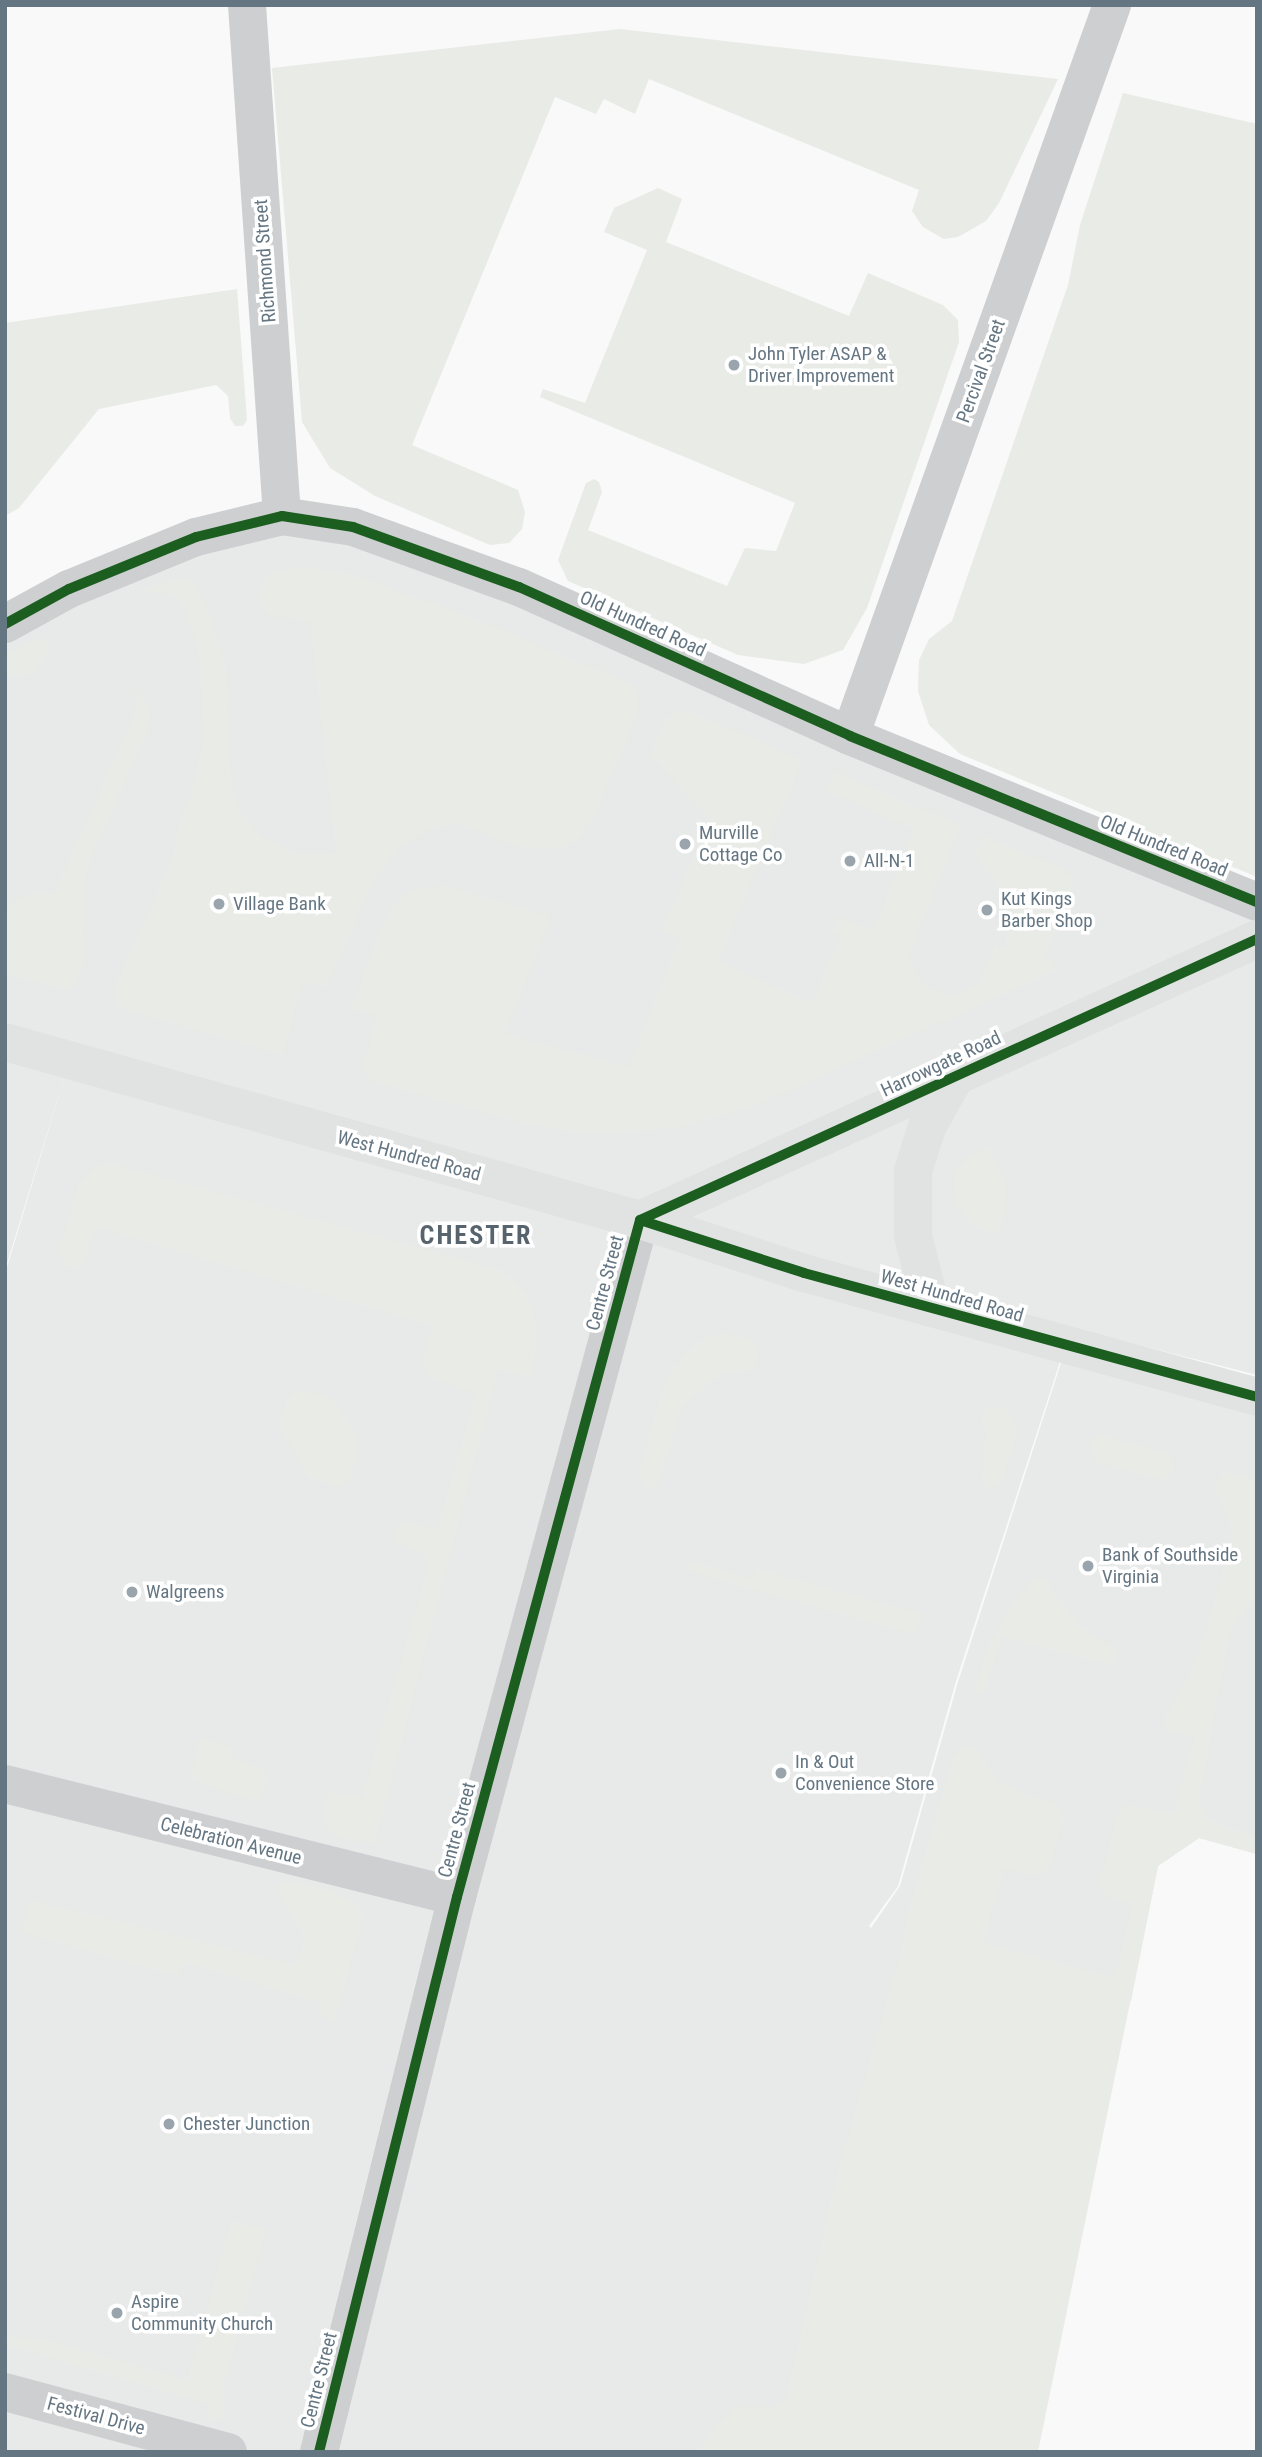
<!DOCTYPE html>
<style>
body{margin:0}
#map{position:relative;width:1262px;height:2457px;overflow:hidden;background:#f9f9f9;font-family:"Roboto Condensed",sans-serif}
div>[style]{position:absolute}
.built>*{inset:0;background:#e8e9e9}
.green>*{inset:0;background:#e8ebe6}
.minor>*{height:38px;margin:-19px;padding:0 19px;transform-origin:19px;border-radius:19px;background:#cecfd0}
.secondary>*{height:38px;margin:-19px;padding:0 19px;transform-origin:19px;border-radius:19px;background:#e1e2e2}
.primary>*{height:38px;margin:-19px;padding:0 19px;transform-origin:19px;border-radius:19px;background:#e1e2e2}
.cycleway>*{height:10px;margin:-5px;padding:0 5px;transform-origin:5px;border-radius:5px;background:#1b5e20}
.dots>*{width:19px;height:19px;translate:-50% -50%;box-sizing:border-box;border:4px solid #fff;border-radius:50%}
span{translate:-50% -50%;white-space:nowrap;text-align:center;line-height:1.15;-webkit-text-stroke:7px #fff;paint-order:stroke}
.street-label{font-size:19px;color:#657683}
.poi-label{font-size:19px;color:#657683}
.left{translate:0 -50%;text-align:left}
.district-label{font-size:26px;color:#57646e;font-weight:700;letter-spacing:2px}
.frame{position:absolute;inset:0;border:7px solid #657683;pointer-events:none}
</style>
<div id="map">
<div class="built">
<div style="clip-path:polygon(352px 528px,1257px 903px,1257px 938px,641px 1222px,1070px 1331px,956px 1681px,898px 1886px,869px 1926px,871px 1928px,900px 1886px,958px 1682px,1071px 1332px,1257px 1380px,1257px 1854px,1199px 1838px,1158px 1866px,1131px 2001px,914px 1940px,804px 2399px,740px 2452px,230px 2452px,5px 2391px,5px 1274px,69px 1062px,5px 1270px,5px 624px,196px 538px)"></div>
<div style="clip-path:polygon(1257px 941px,1257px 1375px,650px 1220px)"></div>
<div style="clip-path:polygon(5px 2393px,225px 2452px,5px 2452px)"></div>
</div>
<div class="green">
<div style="clip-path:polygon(620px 29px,1058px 79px,999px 203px,986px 221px,958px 237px,944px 239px,923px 227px,912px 211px,919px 190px,649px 79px,635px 114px,604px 99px,596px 114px,555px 97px,412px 445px,518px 490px,525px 512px,522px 529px,509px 543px,490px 545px,375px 496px,330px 468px,302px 422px,272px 68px)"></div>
<div style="clip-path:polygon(1123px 93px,1257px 124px,1257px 877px,960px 754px,929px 725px,918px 691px,919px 660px,929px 639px,952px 621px,1068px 285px,1080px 225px)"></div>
<div style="clip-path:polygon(658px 188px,682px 199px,666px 242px,849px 316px,868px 273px,943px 305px,958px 320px,959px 342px,867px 608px,843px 650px,804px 664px,738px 655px,568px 581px,558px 560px,586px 483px,594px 479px,599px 482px,602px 492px,588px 530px,727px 586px,745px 548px,776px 551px,795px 503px,540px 397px,543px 389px,585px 403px,647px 250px,604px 232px,614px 208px)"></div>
<div style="clip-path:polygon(237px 289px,247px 420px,243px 426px,235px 426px,230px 418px,228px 396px,216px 385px,99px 409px,19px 508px,5px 516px,5px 323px)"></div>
<div style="clip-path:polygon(304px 567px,351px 574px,483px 622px,630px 684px,638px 694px,639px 712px,593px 818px,579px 838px,563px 849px,522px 848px,459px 824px,429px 829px,402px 846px,374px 880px,327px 987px,303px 982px,283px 1055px,115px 1007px,114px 989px,172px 860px,179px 823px,193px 789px,203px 738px,200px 659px,187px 613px,177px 598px,163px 593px,137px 591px,183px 577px,194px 584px,206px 604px,226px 664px,229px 754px,233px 789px,242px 814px,261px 836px,294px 854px,336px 854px,310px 621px,270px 616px,260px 606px,258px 589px,271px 571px)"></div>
<div style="clip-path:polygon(43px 637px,49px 648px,44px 661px,34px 673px,22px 677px,5px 674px,5px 654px)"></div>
<div style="clip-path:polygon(138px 688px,151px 711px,147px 732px,88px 865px,84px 887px,83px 962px,79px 976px,71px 988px,63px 989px,5px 974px,5px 911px,19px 898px,38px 892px,54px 894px,135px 713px)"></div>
<div style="clip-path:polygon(675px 711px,688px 711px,803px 760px,718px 961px,811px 1003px,841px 936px,832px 932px,839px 916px,873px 931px,915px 829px,827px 791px,834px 772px,961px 826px,909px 955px,913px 971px,927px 988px,950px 996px,979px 984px,995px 944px,1006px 948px,1005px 895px,974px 855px,983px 836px,1061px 868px,1073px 879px,1073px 898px,1043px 958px,1053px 961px,1057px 970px,756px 1105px,677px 1128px,590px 1135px,529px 1125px,371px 1081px,362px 1070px,376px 1016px,351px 1009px,367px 963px,393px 904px,414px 889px,445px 885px,548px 916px,549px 924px,505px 1034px,629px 1067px,680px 937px,663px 929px,709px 819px,651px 755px,665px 720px)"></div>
<div style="clip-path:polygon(989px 1147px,1007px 1184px,1005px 1215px,996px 1235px,973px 1225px,955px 1204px,953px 1174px,970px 1155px)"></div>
<div style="clip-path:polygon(109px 1163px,501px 1270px,525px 1292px,534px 1311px,537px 1346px,531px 1378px,500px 1369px,498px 1371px,375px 1843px,341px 1839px,328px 1829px,323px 1820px,323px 1810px,327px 1795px,333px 1792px,362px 1798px,431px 1555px,397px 1543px,394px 1537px,396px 1527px,405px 1523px,437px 1529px,476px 1393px,429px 1378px,422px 1362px,432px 1326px,95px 1227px,85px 1261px,78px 1268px,69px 1268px,62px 1263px,60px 1247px,78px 1185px,97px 1166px)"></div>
<div style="clip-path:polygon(724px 1333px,754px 1340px,760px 1352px,757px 1360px,749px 1371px,726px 1373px,712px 1380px,683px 1406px,657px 1487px,653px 1489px,646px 1487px,639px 1472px,662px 1390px,671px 1371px,694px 1345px,711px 1335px)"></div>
<div style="clip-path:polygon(296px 1391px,316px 1393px,331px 1400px,343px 1412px,355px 1433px,357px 1450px,351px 1479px,340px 1488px,308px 1477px,279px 1425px,288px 1398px)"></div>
<div style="clip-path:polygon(993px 1406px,1006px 1409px,1015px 1420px,1018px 1431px,1003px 1480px,990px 1491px,982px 1479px,985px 1430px,981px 1419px,985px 1409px)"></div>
<div style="clip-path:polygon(1101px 1435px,1166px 1453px,1175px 1465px,1173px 1473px,1163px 1480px,1097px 1463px,1089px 1448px,1092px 1441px)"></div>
<div style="clip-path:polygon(1229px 1472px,1257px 1480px,1257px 1596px,1230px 1632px,1199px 1802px,1207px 1817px,1226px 1828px,1257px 1835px,1257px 1854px,1199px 1838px,1158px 1866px,1038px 2452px,695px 2452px,735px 2406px,775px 2407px,786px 2398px,836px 2178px,899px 1958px,909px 1909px,953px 1758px,966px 1746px,977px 1749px,998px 1782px,1029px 1796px,1056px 1803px,1064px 1815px,1051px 1866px,1045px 1872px,1033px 1875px,1004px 1869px,984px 1943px,1115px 1978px,1132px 1904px,1108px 1897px,1099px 1882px,1117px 1816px,1123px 1809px,1130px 1805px,1174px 1814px,1194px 1737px,1169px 1731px,1163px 1720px,1191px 1673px,1212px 1611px,1232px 1529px,1214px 1485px,1220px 1477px)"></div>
<div style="clip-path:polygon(691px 1561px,752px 1579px,756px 1568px,922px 1614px,916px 1633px,912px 1634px,694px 1573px,689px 1568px)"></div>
<div style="clip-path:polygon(1043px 1578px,1080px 1626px,1118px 1652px,1116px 1661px,1111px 1665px,1001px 1637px,985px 1693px,979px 1696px,975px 1688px,988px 1647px,1005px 1614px,1031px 1582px)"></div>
<div style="clip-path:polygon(201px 1738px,233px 1747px,231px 1758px,265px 1770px,268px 1779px,259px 1799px,254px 1801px,194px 1781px,191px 1773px)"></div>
<div style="clip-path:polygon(283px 1882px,327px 1889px,350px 1900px,364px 1913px,335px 2022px,321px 2016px,321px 2003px,184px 1962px,179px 1973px,173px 1975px,20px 1932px,31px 1900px,296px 1965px,305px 1938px,278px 1892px,278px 1885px)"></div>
<div style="clip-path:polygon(231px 2221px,266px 2230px,222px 2392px,225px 2400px,222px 2419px,205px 2421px,208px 2404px,5px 2345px,5px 2336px,42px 2339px,187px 2380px)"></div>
</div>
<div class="minor">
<div style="left:247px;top:5px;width:512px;rotate:86.08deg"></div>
<div style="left:5px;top:624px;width:73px;rotate:-28.7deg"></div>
<div style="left:69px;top:589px;width:137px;rotate:-22.3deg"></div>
<div style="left:196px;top:537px;width:89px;rotate:-13.7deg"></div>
<div style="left:282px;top:516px;width:72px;rotate:8.8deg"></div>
<div style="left:353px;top:527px;width:177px;rotate:19.9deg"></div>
<div style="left:519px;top:587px;width:363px;rotate:24.2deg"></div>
<div style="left:850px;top:736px;width:440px;rotate:22.2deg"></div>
<div style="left:850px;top:736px;width:777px;rotate:-70.28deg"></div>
<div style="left:5px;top:1784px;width:466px;rotate:14deg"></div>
<div style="left:5px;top:2392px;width:231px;rotate:15.1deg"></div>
<div style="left:319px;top:2452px;width:572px;rotate:-76.04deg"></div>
<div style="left:457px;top:1897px;width:701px;rotate:-74.87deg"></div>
</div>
<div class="secondary">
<div style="left:640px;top:1220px;width:678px;rotate:-24.49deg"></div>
</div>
<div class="primary">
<div style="left:5px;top:1042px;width:659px;rotate:15.66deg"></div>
<div style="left:640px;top:1220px;width:172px;rotate:17.9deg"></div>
<div style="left:804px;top:1273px;width:470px;rotate:15.3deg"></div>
<div style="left:931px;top:1308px;width:75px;rotate:-103.9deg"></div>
<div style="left:913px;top:1235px;width:64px;rotate:-90deg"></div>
<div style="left:913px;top:1171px;width:46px;rotate:-72.3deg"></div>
<div style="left:927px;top:1127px;width:57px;rotate:-60.8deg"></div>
</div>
<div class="cycleway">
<div style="left:5px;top:624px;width:73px;rotate:-28.7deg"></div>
<div style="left:69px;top:589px;width:137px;rotate:-22.3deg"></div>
<div style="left:196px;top:537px;width:89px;rotate:-13.7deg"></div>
<div style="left:282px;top:516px;width:72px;rotate:8.8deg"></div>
<div style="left:353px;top:527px;width:177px;rotate:19.9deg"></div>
<div style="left:519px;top:587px;width:363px;rotate:24.2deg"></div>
<div style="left:850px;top:736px;width:440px;rotate:22.2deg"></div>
<div style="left:640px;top:1220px;width:678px;rotate:-24.49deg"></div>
<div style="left:640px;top:1220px;width:172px;rotate:17.9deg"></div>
<div style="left:804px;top:1273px;width:470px;rotate:15.3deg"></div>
<div style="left:319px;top:2452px;width:572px;rotate:-76.04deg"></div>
<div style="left:457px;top:1897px;width:701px;rotate:-74.87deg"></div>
</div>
<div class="dots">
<div style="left:734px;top:365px;background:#99a4ac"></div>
<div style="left:685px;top:844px;background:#99a4ac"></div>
<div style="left:850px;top:861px;background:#99a4ac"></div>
<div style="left:219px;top:904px;background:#99a4ac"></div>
<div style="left:987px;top:910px;background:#99a4ac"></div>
<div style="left:1088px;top:1566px;background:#99a4ac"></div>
<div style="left:132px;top:1592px;background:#99a4ac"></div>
<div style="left:781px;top:1773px;background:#99a4ac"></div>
<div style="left:169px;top:2124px;background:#99a4ac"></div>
<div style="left:117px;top:2313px;background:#99a4ac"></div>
</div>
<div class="street-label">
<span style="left:265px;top:261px;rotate:-94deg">Richmond Street</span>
<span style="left:981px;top:371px;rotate:-70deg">Percival Street</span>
<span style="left:643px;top:624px;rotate:24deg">Old Hundred Road</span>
<span style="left:1164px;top:846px;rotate:22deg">Old Hundred Road</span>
<span style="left:941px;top:1064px;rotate:-25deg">Harrowgate Road</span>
<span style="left:409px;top:1156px;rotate:15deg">West Hundred Road</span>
<span style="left:605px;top:1283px;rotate:-75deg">Centre Street</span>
<span style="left:952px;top:1296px;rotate:16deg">West Hundred Road</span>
<span style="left:457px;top:1830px;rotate:-75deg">Centre Street</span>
<span style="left:231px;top:1841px;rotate:14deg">Celebration Avenue</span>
<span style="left:319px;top:2380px;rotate:-76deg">Centre Street</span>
<span style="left:96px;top:2416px;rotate:15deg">Festival Drive</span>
</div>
<div class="poi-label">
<span class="left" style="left:748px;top:365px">John Tyler ASAP &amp;<br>Driver Improvement</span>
<span class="left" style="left:699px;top:844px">Murville<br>Cottage Co</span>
<span class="left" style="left:864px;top:861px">All-N-1</span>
<span class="left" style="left:1001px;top:910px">Kut Kings<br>Barber Shop</span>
<span class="left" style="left:233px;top:904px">Village Bank</span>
<span class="left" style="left:1102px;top:1566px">Bank of Southside<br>Virginia</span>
<span class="left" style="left:146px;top:1592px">Walgreens</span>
<span class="left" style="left:795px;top:1773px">In &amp; Out<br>Convenience Store</span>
<span class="left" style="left:183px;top:2124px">Chester Junction</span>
<span class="left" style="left:131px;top:2313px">Aspire<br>Community Church</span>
</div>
<div class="district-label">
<span style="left:476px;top:1236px">CHESTER</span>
</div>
<div class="frame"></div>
</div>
